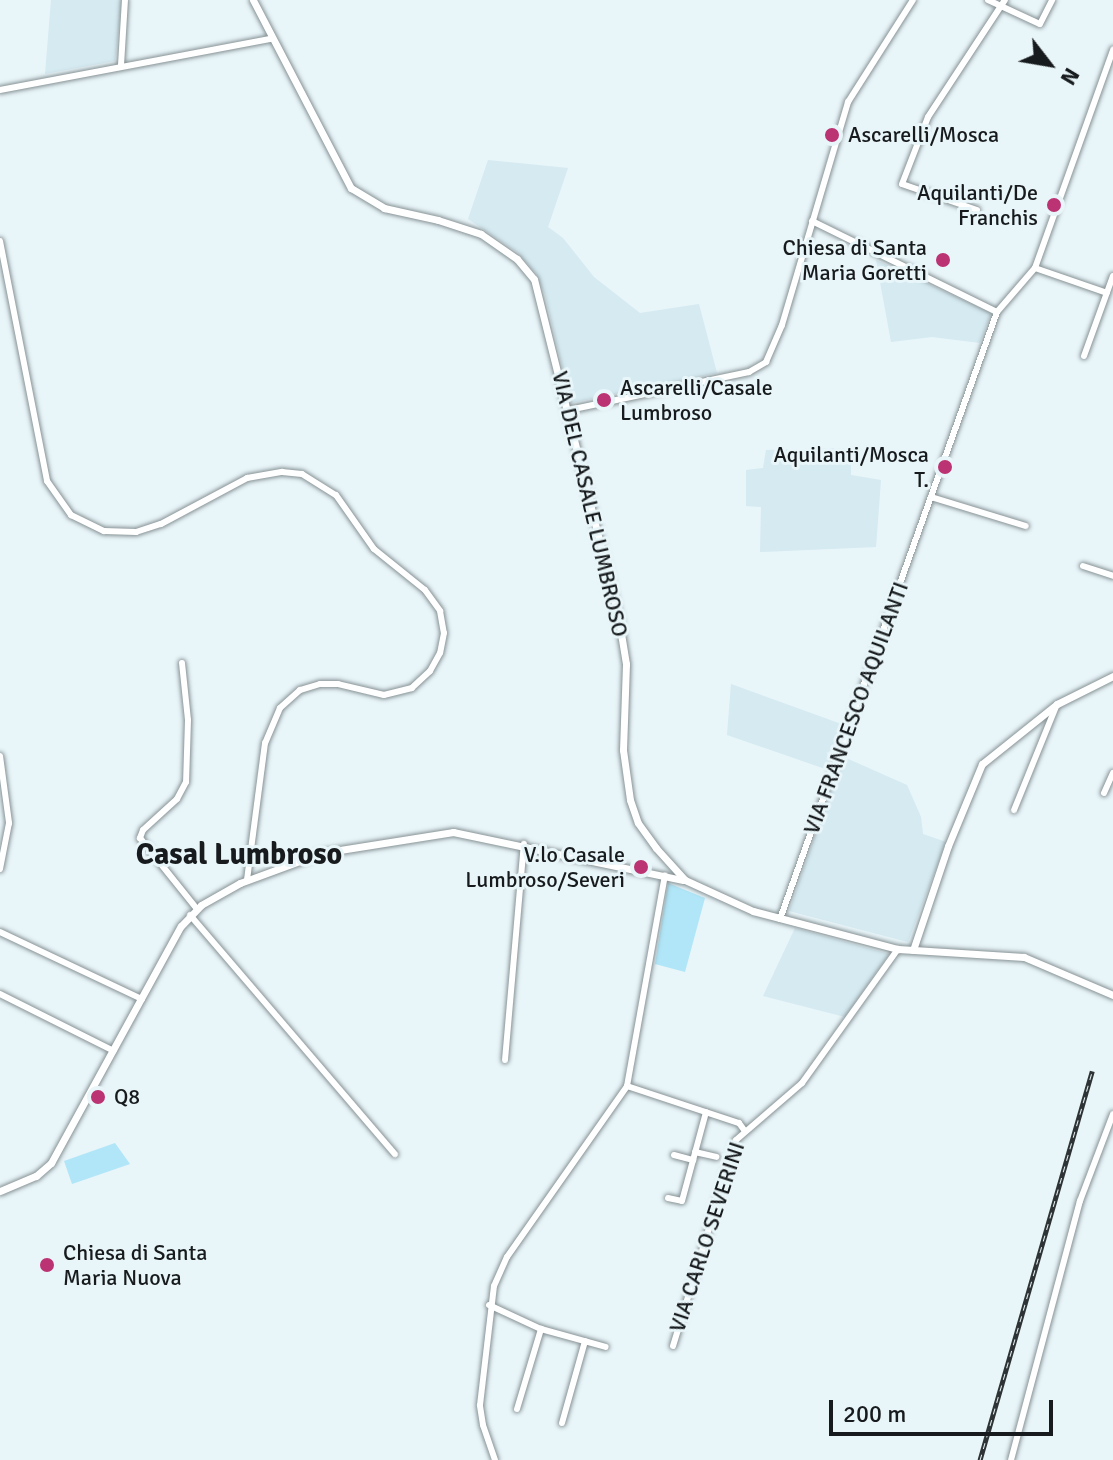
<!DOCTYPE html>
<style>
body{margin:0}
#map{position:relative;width:1113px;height:1460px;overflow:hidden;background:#e8f5f9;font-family:Signika,sans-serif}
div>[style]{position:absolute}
.built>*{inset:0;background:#d5eaf1}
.green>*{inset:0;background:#b0e6f8}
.roads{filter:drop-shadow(0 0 2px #879295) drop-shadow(0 0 2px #879295)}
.minor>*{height:6px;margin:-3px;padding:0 3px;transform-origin:3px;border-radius:3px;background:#fff}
.tertiary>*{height:7px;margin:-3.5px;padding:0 3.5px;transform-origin:3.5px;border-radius:3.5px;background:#fff}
.rail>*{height:5px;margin-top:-2.5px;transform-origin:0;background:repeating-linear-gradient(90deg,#e8f5f9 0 6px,#2e3335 0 12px);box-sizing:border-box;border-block:2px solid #2e3335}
.dots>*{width:22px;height:22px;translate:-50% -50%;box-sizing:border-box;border:4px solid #e8f5f9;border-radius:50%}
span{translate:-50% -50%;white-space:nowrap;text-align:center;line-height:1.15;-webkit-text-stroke:6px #e8f5f9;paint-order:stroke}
.poi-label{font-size:22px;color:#171b1d}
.left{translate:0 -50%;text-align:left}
.right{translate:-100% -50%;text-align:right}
.street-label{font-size:22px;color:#171b1d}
.district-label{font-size:30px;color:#171b1d;font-weight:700}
.north{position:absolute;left:1009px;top:24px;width:80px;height:80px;-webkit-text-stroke:6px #e8f5f9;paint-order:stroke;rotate:121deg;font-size:22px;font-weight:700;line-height:32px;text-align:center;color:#171b1d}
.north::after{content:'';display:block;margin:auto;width:28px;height:36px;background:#171b1d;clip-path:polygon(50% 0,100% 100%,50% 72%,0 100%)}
.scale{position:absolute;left:829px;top:1400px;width:224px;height:36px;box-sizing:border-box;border:4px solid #171b1d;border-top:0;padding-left:10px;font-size:24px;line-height:28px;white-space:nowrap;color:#171b1d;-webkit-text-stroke:6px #e8f5f9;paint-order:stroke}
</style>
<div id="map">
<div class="built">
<div style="clip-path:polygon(51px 0,122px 0,115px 61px,45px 74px)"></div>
<div style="clip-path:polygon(488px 160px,568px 168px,548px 227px,563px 238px,594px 277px,640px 313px,699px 304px,717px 373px,571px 403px,545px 295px,536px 273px,517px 252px,468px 219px)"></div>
<div style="clip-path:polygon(876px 260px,991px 313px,980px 343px,932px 337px,891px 342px)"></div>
<div style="clip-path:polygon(851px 448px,851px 475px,881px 480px,876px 547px,760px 552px,761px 507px,746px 506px,746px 470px,763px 468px,766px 450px)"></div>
<div style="clip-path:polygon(731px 684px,855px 729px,846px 758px,907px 785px,921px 817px,923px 834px,946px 842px,908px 942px,789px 911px,837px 773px,727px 735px)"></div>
<div style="clip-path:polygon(795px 928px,889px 954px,845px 1017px,763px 996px)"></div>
</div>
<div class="green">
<div style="clip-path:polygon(668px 883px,705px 898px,685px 972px,655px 964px)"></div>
<div style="clip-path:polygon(115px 1143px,130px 1164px,72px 1184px,64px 1161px)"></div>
</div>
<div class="roads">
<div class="minor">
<div style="left:988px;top:0;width:57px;rotate:24.8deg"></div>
<div style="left:1040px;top:24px;width:27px;rotate:-63deg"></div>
<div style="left:121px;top:65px;width:65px;rotate:-86.5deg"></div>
<div style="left:0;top:90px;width:276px;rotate:-10.7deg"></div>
<div style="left:977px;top:210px;width:79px;rotate:-160.9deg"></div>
<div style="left:902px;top:184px;width:72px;rotate:-68.8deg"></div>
<div style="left:928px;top:117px;width:140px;rotate:-56.7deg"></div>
<div style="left:812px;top:221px;width:206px;rotate:26.2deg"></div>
<div style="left:0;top:241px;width:245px;rotate:78.9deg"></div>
<div style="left:47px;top:481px;width:42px;rotate:54.8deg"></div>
<div style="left:71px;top:515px;width:37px;rotate:26deg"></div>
<div style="left:104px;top:531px;width:32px;rotate:2deg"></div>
<div style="left:136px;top:532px;width:26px;rotate:-18deg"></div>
<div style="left:161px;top:524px;width:98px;rotate:-28.1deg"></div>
<div style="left:247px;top:478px;width:36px;rotate:-10deg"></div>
<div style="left:282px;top:472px;width:20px;rotate:6deg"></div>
<div style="left:302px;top:474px;width:40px;rotate:32deg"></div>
<div style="left:336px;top:495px;width:66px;rotate:54.9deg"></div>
<div style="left:374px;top:549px;width:65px;rotate:38.8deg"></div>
<div style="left:425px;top:590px;width:26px;rotate:54deg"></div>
<div style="left:440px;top:611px;width:22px;rotate:80deg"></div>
<div style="left:444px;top:633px;width:20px;rotate:101deg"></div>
<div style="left:440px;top:653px;width:21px;rotate:119deg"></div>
<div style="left:430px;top:671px;width:25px;rotate:137deg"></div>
<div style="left:412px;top:688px;width:29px;rotate:166deg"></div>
<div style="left:384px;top:695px;width:47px;rotate:-166.6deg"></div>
<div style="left:338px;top:684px;width:18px;rotate:180deg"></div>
<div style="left:320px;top:684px;width:21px;rotate:163deg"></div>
<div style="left:300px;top:690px;width:27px;rotate:138deg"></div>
<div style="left:280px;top:708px;width:38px;rotate:113deg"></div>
<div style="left:265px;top:743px;width:138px;rotate:97.5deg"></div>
<div style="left:1035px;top:268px;width:76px;rotate:19.1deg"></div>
<div style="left:1084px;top:356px;width:85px;rotate:-70.1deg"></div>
<div style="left:569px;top:410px;width:184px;rotate:-11.9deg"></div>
<div style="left:749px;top:372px;width:20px;rotate:-30deg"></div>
<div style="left:766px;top:362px;width:40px;rotate:-66.6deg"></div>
<div style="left:782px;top:325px;width:233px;rotate:-73.5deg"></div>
<div style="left:848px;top:102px;width:121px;rotate:-57.5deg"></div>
<div style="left:931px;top:497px;width:99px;rotate:17deg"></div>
<div style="left:1083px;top:566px;width:32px;rotate:18deg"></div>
<div style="left:182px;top:663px;width:57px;rotate:84deg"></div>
<div style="left:188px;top:720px;width:62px;rotate:91.8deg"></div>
<div style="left:186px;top:782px;width:19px;rotate:118deg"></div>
<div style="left:177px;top:799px;width:46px;rotate:137.6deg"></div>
<div style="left:143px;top:830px;width:9px;rotate:111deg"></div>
<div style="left:140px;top:838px;width:90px;rotate:51.3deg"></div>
<div style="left:0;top:756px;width:68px;rotate:82.3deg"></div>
<div style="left:9px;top:823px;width:47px;rotate:101.1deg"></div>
<div style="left:1104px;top:793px;width:22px;rotate:-66deg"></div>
<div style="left:1014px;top:810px;width:114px;rotate:-67.9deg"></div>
<div style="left:190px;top:915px;width:315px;rotate:49.4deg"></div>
<div style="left:780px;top:919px;width:645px;rotate:-70.33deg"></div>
<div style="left:997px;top:312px;width:58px;rotate:-49.2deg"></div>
<div style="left:1035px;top:268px;width:232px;rotate:-70.3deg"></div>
<div style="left:0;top:932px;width:157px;rotate:25.3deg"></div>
<div style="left:0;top:994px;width:127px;rotate:26.6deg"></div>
<div style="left:505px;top:1060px;width:217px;rotate:-85deg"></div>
<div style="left:627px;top:1086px;width:118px;rotate:18.3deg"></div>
<div style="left:739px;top:1123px;width:9px;rotate:54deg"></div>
<div style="left:695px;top:1152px;width:22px;rotate:13deg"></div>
<div style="left:674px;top:1155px;width:20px;rotate:15deg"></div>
<div style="left:668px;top:1198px;width:14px;rotate:12deg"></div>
<div style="left:682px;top:1201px;width:92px;rotate:-74.9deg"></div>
<div style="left:489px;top:1305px;width:57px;rotate:24.8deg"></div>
<div style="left:541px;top:1329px;width:67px;rotate:15.5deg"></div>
<div style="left:673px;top:1346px;width:215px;rotate:-73deg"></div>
<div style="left:736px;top:1140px;width:87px;rotate:-40.8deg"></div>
<div style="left:802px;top:1083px;width:165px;rotate:-54.4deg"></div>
<div style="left:517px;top:1409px;width:84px;rotate:-73.3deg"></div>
<div style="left:562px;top:1423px;width:85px;rotate:-74.3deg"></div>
<div style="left:495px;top:1460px;width:37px;rotate:-109deg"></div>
<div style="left:483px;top:1425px;width:20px;rotate:-99deg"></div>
<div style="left:480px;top:1405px;width:120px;rotate:-83.3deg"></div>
<div style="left:494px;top:1286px;width:32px;rotate:-66deg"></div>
<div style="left:507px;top:1257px;width:209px;rotate:-54.9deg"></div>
<div style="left:627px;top:1086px;width:214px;rotate:-79.8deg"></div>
<div style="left:1011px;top:1460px;width:268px;rotate:-75.1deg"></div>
<div style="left:1080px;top:1201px;width:93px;rotate:-69.2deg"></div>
</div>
<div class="tertiary">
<div style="left:253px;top:0;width:212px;rotate:62.5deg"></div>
<div style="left:351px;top:188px;width:39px;rotate:31deg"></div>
<div style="left:384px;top:208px;width:55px;rotate:12.5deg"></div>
<div style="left:438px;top:220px;width:45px;rotate:18deg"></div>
<div style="left:481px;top:234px;width:44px;rotate:34.8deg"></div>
<div style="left:517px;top:259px;width:26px;rotate:50deg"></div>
<div style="left:534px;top:279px;width:346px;rotate:76deg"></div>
<div style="left:618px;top:615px;width:50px;rotate:80.7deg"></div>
<div style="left:626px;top:664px;width:86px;rotate:92deg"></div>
<div style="left:623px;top:750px;width:50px;rotate:82deg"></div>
<div style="left:630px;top:800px;width:24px;rotate:71deg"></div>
<div style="left:638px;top:823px;width:31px;rotate:54deg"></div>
<div style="left:656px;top:848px;width:43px;rotate:47.8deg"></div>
<div style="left:685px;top:880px;width:75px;rotate:24.5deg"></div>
<div style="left:753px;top:911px;width:150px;rotate:14.7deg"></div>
<div style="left:898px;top:949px;width:126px;rotate:3.6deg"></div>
<div style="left:1024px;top:957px;width:97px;rotate:23.1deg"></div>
<div style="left:913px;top:950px;width:110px;rotate:-71.4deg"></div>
<div style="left:948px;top:846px;width:89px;rotate:-67.5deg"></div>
<div style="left:982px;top:764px;width:96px;rotate:-38.7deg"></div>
<div style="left:1057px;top:704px;width:63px;rotate:-26.6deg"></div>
<div style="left:0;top:1191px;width:39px;rotate:-23deg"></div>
<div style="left:36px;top:1176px;width:20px;rotate:-41deg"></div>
<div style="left:51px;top:1163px;width:270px;rotate:-61.3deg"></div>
<div style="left:181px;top:926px;width:29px;rotate:-46deg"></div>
<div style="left:201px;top:905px;width:45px;rotate:-29.4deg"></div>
<div style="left:240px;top:883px;width:86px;rotate:-20.3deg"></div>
<div style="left:321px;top:853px;width:134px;rotate:-9deg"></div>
<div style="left:453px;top:832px;width:235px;rotate:11.8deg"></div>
</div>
</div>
<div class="rail">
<div style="left:980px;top:1460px;width:405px;rotate:-73.9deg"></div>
</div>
<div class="dots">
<div style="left:832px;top:135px;background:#bb3372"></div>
<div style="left:1054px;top:205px;background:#bb3372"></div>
<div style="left:943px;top:260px;background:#bb3372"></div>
<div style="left:604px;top:400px;background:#bb3372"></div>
<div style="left:945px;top:467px;background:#bb3372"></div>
<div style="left:641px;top:867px;background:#bb3372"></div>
<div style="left:98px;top:1097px;background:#bb3372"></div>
<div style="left:47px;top:1265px;background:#bb3372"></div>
</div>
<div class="poi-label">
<span class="left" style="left:848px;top:135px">Ascarelli/Mosca</span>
<span class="right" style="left:1038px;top:205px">Aquilanti/De<br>Franchis</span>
<span class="right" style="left:927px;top:260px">Chiesa di Santa<br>Maria Goretti</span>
<span class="left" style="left:620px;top:400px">Ascarelli/Casale<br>Lumbroso</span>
<span class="right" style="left:929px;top:467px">Aquilanti/Mosca<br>T.</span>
<span class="right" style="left:625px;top:867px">V.lo Casale<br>Lumbroso/Severi</span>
<span class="left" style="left:114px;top:1097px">Q8</span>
<span class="left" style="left:63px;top:1265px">Chiesa di Santa<br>Maria Nuova</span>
</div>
<div class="street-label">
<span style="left:590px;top:504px;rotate:77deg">VIA DEL CASALE LUMBROSO</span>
<span style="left:856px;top:708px;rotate:-70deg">VIA FRANCESCO AQUILANTI</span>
<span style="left:707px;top:1237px;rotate:-72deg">VIA CARLO SEVERINI</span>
</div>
<div class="district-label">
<span style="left:239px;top:855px">Casal Lumbroso</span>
</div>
<div class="north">N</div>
<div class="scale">200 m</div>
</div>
